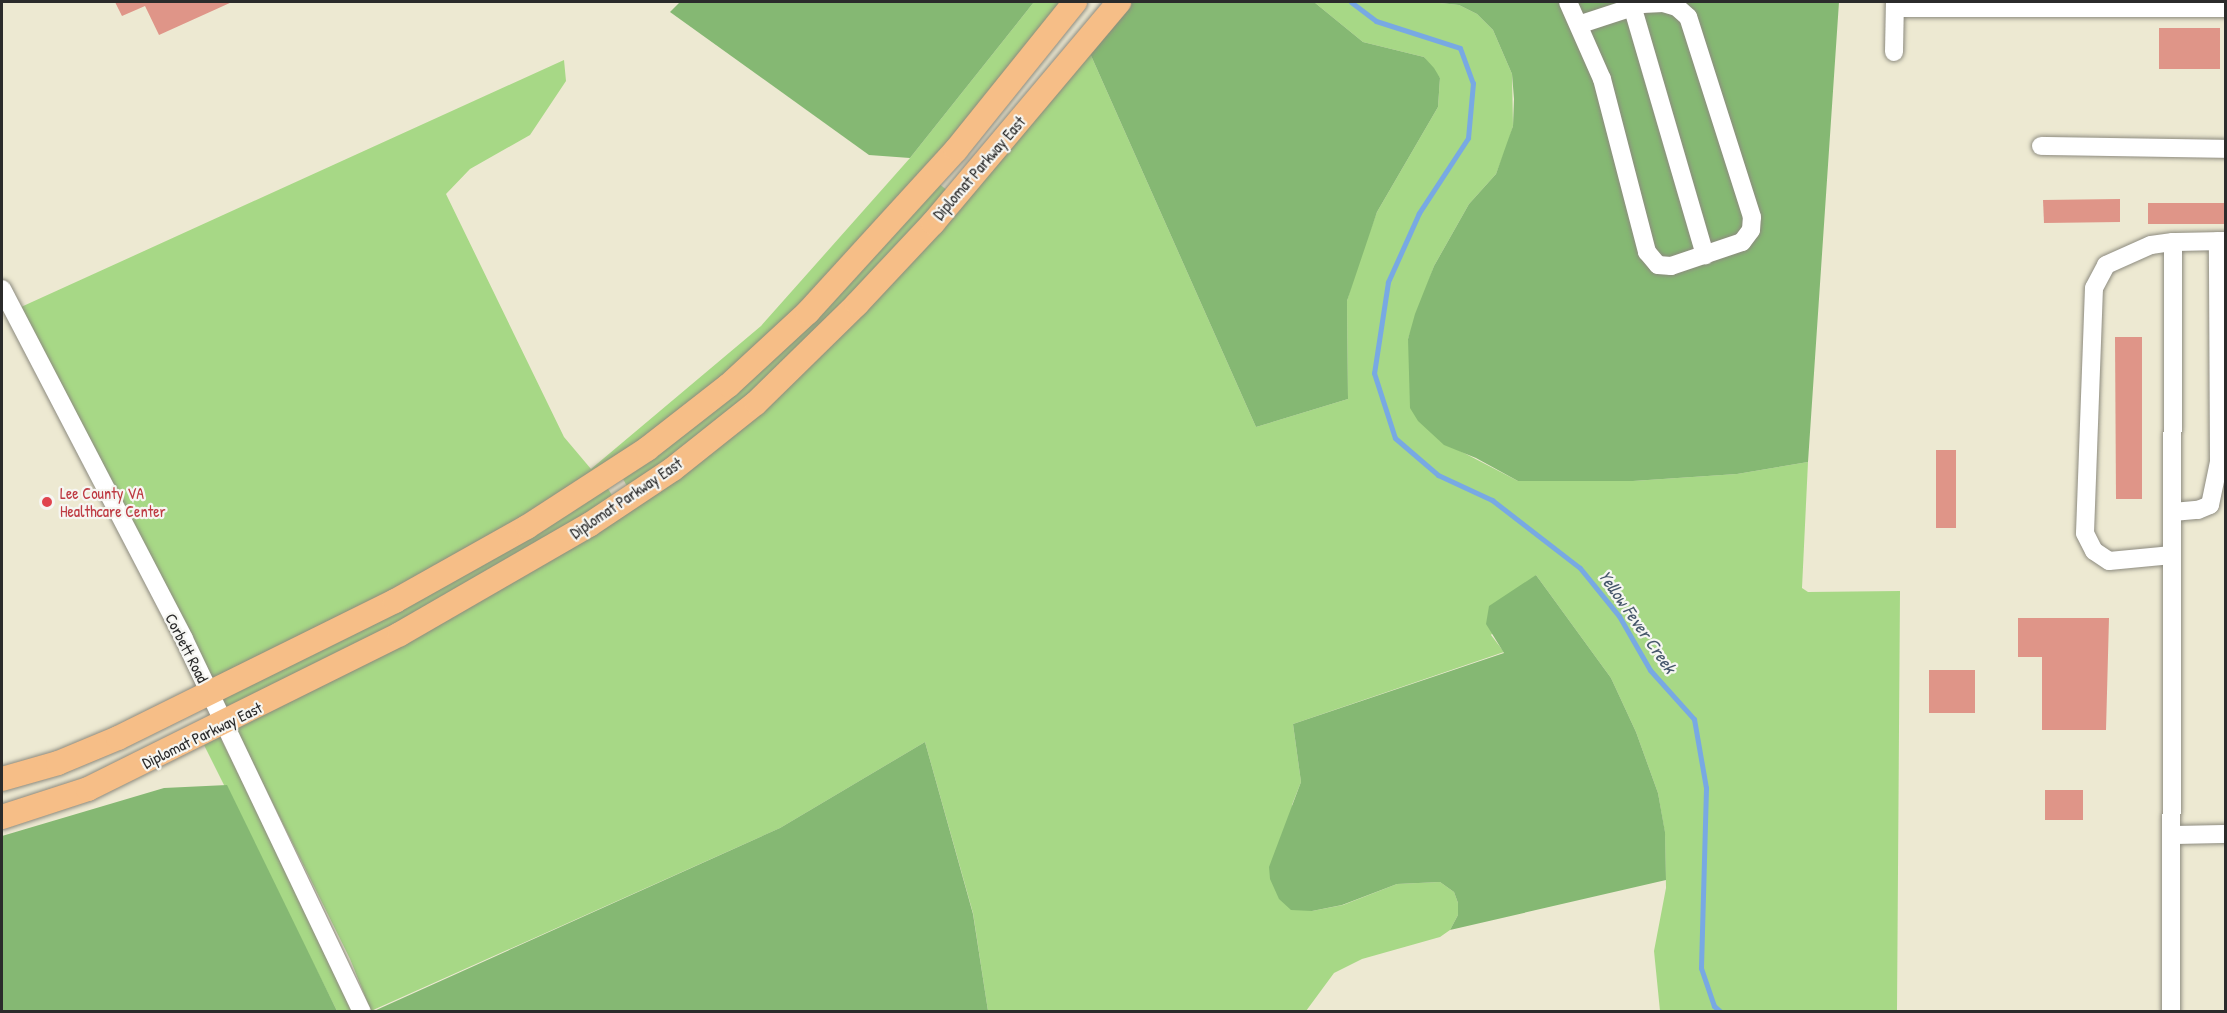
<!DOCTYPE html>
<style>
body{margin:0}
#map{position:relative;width:2227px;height:1013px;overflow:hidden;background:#ede9d2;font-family:"Patrick Hand",sans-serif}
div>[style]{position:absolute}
.green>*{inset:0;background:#a7d886}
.forest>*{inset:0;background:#85b873}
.stream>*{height:5px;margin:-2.5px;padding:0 2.5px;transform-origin:2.5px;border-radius:2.5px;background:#78a9e3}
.building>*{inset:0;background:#df9588}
.roads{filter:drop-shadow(0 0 2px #8c8a7e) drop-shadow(0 0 2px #8c8a7e)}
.minor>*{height:18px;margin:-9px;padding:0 9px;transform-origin:9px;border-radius:9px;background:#fff}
.major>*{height:24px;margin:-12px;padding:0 12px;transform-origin:12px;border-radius:12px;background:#f6be87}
.dots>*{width:16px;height:16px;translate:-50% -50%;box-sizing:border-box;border:3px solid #f6f6f2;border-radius:50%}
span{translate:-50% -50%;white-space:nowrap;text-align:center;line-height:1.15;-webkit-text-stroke:4.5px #f6f6f2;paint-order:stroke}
.street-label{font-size:16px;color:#2b2b2b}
.health-label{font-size:16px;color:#be3a42}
.left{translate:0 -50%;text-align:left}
.water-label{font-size:18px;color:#46576b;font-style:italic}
.frame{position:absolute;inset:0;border:3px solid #2b2b2b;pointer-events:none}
</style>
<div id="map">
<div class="green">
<div style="clip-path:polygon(1034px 2px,1063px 2px,949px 143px,802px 304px,676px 417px,563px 494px,391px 593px,214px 681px,21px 307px,564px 60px,566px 81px,530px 135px,470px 169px,446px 194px,564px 437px,591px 469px,761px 326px,910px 158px)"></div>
<div style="clip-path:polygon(1314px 2px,1430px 2px,1459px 5px,1477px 14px,1493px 30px,1512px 74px,1513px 126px,1508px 143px,1496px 174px,1469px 204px,1434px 266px,1408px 339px,1439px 440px,1518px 481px,1633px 481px,1737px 474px,1808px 462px,1802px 588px,1808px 592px,1900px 591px,1897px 1011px,1660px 1011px,1654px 951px,1666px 888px,1665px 833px,1658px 793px,1636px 732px,1611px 678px,1536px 575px,1491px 635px,1504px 652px,1293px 724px,1301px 782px,1292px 805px,1312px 911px,1343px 905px,1397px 884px,1440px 882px,1454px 892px,1458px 903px,1458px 915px,1450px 930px,1440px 937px,1362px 959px,1334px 973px,1306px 1011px,988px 1011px,973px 913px,925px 742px,780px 828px,371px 1011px,350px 959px,236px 729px,404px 643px,678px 477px,1089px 51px,1256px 427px,1348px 399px,1347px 301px,1358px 263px,1377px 212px,1438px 107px,1440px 78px,1424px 57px,1363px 42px)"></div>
<div style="clip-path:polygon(938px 183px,948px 191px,851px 297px,750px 395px,628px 488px,622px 477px)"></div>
<div style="clip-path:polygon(607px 487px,613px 497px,396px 626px,228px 712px,222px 698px)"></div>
<div style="clip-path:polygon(220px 737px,298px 893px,352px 1011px,337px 1011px,204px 745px)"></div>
</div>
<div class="forest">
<div style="clip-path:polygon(680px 2px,1034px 2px,910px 158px,869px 155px,670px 12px)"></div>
<div style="clip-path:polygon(1130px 2px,1314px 2px,1363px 42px,1424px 57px,1434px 68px,1440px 78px,1438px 107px,1377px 212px,1347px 301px,1348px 399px,1256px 427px,1089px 51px)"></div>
<div style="clip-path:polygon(1430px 2px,1839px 2px,1808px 462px,1737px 474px,1633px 481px,1518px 481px,1476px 458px,1444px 445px,1418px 421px,1410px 408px,1408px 339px,1415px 314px,1434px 266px,1469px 204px,1496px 174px,1513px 126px,1514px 99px,1512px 74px,1493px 30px,1477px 14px,1459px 5px)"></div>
<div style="clip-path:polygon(1536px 575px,1611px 678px,1636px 732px,1658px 793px,1665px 832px,1666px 880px,1450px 930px,1458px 915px,1458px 903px,1454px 892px,1440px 882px,1397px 884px,1342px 905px,1312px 911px,1291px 910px,1279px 899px,1270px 879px,1269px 867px,1301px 782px,1293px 724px,1504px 653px,1486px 624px,1489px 606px)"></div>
<div style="clip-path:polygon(925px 742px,973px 914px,988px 1011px,374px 1011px,780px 828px)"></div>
<div style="clip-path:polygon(227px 785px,337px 1011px,2px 1011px,2px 836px,164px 788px)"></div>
</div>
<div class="stream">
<div style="left:1351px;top:2px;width:31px;rotate:37deg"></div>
<div style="left:1376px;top:21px;width:88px;rotate:17.8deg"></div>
<div style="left:1460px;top:48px;width:37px;rotate:70deg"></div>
<div style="left:1473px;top:83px;width:55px;rotate:95.2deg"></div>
<div style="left:1468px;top:138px;width:90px;rotate:123.2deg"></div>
<div style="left:1419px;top:213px;width:76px;rotate:114.2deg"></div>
<div style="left:1388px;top:282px;width:92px;rotate:98.7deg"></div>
<div style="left:1374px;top:373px;width:68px;rotate:72.1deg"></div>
<div style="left:1395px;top:438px;width:57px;rotate:40.7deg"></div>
<div style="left:1438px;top:475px;width:60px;rotate:24.8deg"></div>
<div style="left:1492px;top:500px;width:111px;rotate:37.7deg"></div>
<div style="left:1580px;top:568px;width:62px;rotate:50.9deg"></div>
<div style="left:1619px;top:616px;width:62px;rotate:60.1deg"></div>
<div style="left:1650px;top:670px;width:66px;rotate:48.1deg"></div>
<div style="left:1694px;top:719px;width:70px;rotate:80.1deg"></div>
<div style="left:1706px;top:788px;width:180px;rotate:91.6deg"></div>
<div style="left:1701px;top:968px;width:40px;rotate:71.1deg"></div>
<div style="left:1714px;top:1006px;width:9px;rotate:41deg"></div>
</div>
<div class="building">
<div style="clip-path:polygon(115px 2px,232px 2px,159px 35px,145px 6px,122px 16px)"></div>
<div style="clip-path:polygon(2159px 28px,2220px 28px,2220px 69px,2159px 69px)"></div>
<div style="clip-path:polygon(2120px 199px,2120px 222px,2044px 223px,2043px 200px)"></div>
<div style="clip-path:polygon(2148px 203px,2224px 203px,2224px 224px,2148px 224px)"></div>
<div style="clip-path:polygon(2115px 337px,2142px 337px,2142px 499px,2116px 499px)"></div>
<div style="clip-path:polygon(1936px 450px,1956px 450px,1956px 528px,1936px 528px)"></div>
<div style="clip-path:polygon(2018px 618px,2109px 618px,2106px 730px,2042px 730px,2042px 657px,2018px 657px)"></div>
<div style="clip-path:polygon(1929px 670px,1975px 670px,1975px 713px,1929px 713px)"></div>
<div style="clip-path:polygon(2045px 790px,2083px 790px,2083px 820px,2045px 820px)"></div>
</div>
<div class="roads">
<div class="minor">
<div style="left:1568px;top:2px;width:84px;rotate:66.2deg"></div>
<div style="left:1602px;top:79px;width:179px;rotate:75.4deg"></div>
<div style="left:1647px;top:252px;width:17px;rotate:50deg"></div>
<div style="left:1658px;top:265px;width:13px;rotate:4deg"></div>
<div style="left:1671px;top:266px;width:75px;rotate:-18.7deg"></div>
<div style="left:1742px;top:242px;width:15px;rotate:-53deg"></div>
<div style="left:1751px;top:230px;width:13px;rotate:-86deg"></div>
<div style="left:1752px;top:217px;width:210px;rotate:-107.7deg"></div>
<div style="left:1688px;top:17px;width:15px;rotate:-138deg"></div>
<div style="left:1677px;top:7px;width:15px;rotate:-164deg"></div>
<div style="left:1663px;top:3px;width:21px;rotate:177deg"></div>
<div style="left:1642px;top:4px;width:64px;rotate:161.8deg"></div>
<div style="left:1631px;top:2px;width:264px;rotate:73.7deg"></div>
<div style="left:1895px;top:8px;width:331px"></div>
<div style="left:1894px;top:52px;width:50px;rotate:-88.9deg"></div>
<div style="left:2041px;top:146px;width:185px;rotate:0.9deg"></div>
<div style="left:2px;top:289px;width:394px;rotate:62.5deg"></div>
<div style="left:184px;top:639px;width:413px;rotate:64.5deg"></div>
<div style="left:2173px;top:512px;width:25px;rotate:-5deg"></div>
<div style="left:2198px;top:510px;width:13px;rotate:-23deg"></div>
<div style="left:2210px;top:505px;width:44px;rotate:-78.2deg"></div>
<div style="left:2219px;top:462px;width:221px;rotate:-90.3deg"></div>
<div style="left:2172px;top:555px;width:63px;rotate:174.6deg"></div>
<div style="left:2109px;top:561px;width:18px;rotate:-146deg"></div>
<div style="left:2094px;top:551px;width:20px;rotate:-117deg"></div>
<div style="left:2085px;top:533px;width:245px;rotate:-87.9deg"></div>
<div style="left:2094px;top:288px;width:26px;rotate:-62deg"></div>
<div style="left:2106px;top:265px;width:49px;rotate:-24deg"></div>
<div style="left:2151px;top:245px;width:22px;rotate:-8deg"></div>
<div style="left:2172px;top:835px;width:54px;rotate:-1.1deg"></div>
<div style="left:2171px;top:1012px;width:770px;rotate:-89.85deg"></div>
<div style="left:2173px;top:242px;width:53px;rotate:-1.1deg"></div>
</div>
<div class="major">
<div style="left:2px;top:779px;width:58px;rotate:-15.9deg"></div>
<div style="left:58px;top:763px;width:65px;rotate:-22.6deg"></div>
<div style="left:118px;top:738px;width:309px;rotate:-26.3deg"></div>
<div style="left:395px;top:601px;width:151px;rotate:-29.3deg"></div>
<div style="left:527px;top:527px;width:143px;rotate:-33deg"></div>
<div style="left:647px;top:449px;width:104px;rotate:-38deg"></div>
<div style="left:729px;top:385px;width:108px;rotate:-42.7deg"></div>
<div style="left:808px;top:312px;width:219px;rotate:-47.6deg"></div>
<div style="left:956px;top:150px;width:190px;rotate:-51.2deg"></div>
<div style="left:2px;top:817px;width:90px;rotate:-18deg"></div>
<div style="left:88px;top:789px;width:348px;rotate:-26.4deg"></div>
<div style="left:400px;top:634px;width:218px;rotate:-30deg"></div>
<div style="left:589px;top:525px;width:101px;rotate:-33.7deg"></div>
<div style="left:673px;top:469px;width:106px;rotate:-38.5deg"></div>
<div style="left:756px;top:403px;width:141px;rotate:-44.4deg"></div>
<div style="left:857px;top:304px;width:111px;rotate:-46.8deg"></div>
<div style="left:933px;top:223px;width:289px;rotate:-49.9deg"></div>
</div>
</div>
<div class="dots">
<div style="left:47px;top:502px;background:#e0444e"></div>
</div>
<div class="street-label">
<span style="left:979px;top:168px;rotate:-49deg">Diplomat Parkway East</span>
<span style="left:626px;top:498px;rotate:-34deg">Diplomat Parkway East</span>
<span style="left:187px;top:648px;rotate:63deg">Corbett Road</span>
<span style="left:202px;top:735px;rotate:-26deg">Diplomat Parkway East</span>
</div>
<div class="health-label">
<span class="left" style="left:60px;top:502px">Lee County VA<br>Healthcare Center</span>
</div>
<div class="water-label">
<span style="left:1637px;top:622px;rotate:55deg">Yellow Fever Creek</span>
</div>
<div class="frame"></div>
</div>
